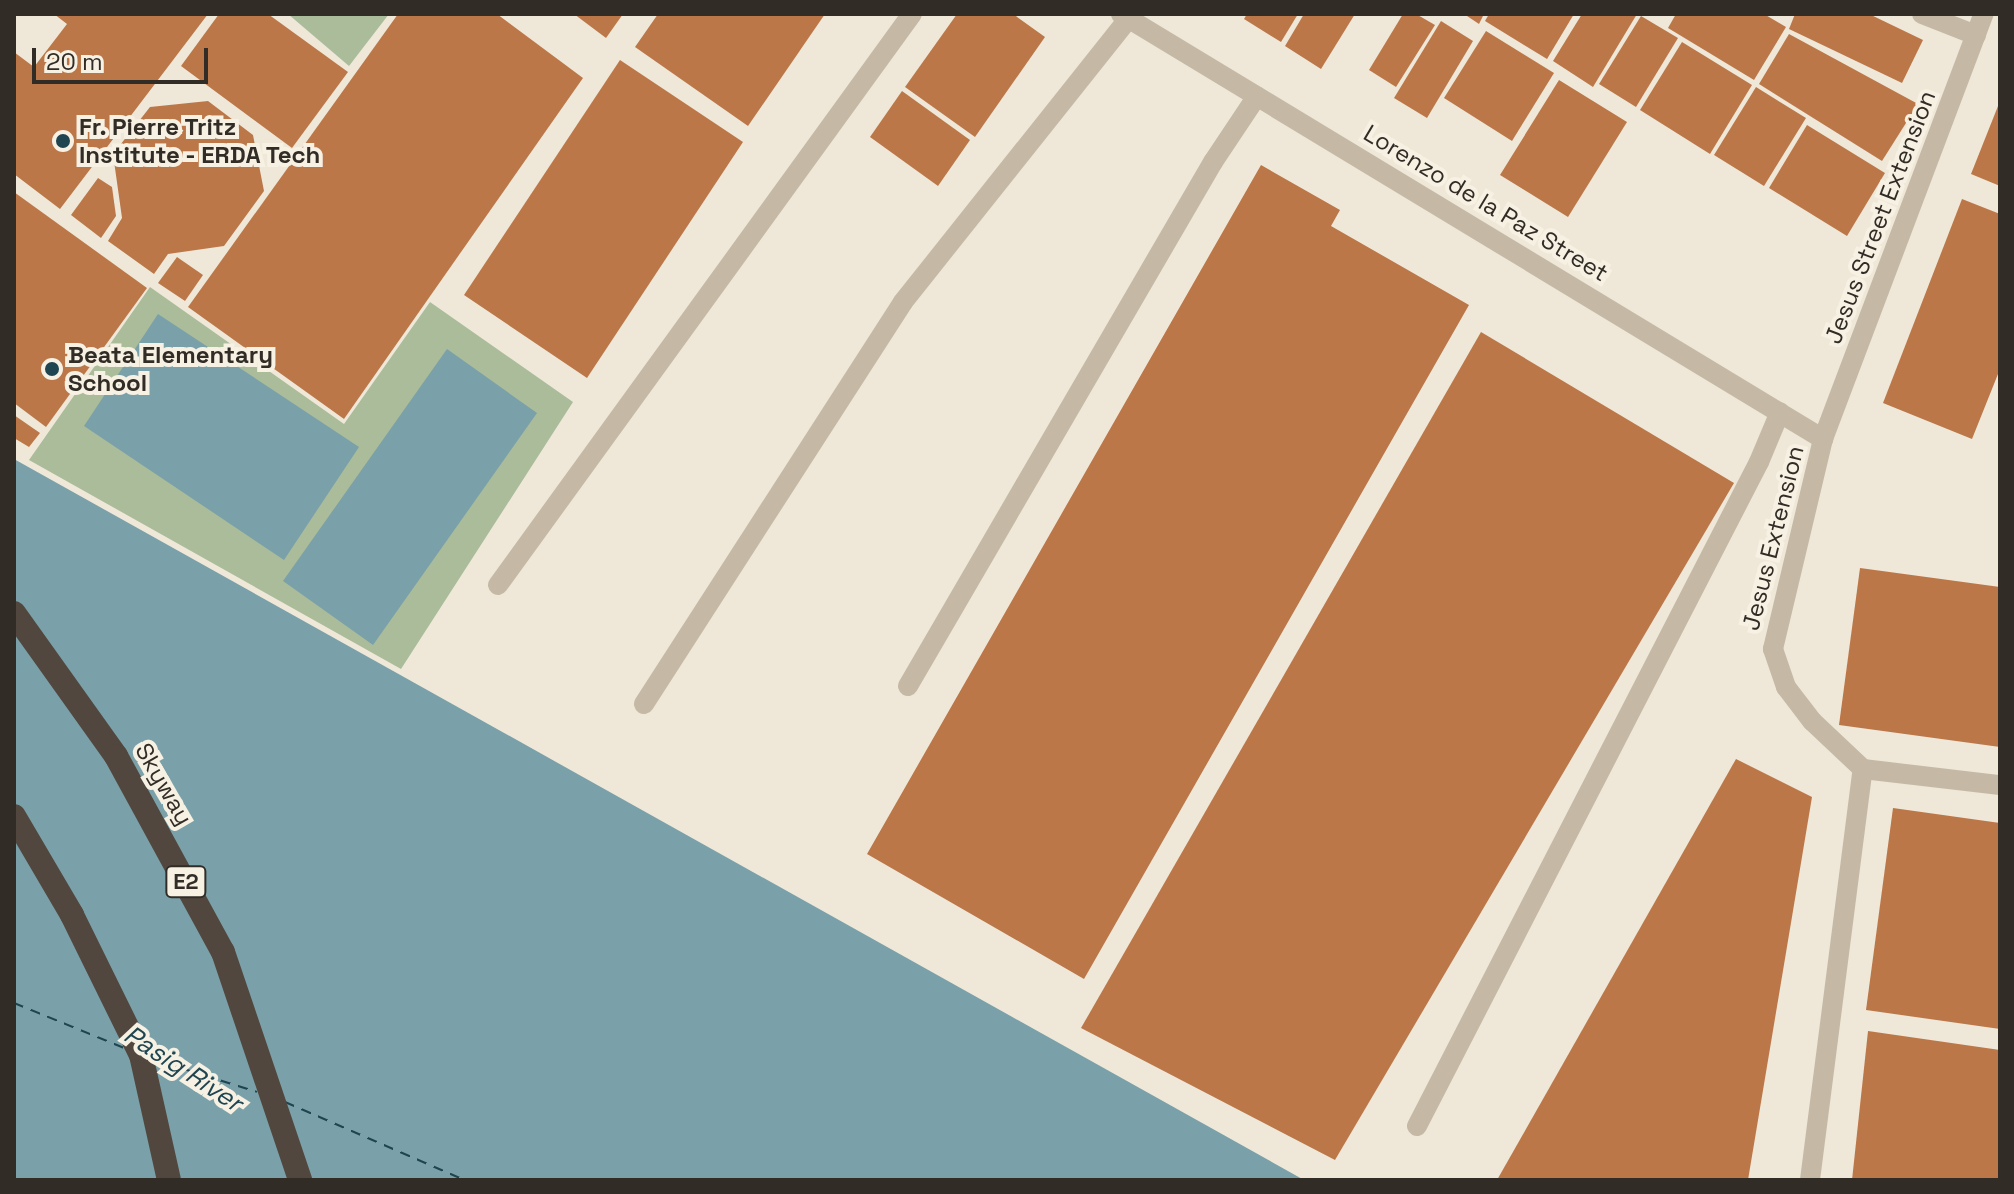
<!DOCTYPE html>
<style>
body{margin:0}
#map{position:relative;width:2014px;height:1194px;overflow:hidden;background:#efe8d8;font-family:"Space Grotesk",sans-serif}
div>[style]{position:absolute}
.green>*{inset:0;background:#abbc9a}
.water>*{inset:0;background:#7aa0a9}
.ferry>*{height:2px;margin-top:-1px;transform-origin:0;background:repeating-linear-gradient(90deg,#1f4550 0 10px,transparent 0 18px)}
.building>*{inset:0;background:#bc7749}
.service>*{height:20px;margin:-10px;padding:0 10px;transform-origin:10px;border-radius:10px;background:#c5b9a6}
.minor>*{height:20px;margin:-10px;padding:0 10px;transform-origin:10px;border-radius:10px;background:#c5b9a6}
.motorway>*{height:24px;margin:-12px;padding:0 12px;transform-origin:12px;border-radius:12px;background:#52473e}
.dots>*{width:22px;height:22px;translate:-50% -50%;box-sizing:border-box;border:4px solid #f7f1e4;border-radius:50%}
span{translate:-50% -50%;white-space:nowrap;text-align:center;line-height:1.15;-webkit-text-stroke:8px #f7f1e4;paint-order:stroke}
.shield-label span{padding:2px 6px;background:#f7f1e4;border:2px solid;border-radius:6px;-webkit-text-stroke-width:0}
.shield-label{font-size:22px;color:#322c26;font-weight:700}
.poi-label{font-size:24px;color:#322c26;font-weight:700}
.left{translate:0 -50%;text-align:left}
.street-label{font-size:24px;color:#322c26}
.water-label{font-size:26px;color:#1f4550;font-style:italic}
.frame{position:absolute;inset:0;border:16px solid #322c26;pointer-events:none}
.scale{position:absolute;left:32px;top:48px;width:176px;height:36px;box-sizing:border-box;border:4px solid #322c26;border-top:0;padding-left:10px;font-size:24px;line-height:28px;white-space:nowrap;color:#322c26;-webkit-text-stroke:6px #f7f1e4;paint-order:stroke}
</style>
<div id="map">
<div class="green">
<div style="clip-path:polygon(288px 14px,389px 14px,349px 66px)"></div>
<div style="clip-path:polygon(150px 287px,344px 424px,430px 302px,573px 402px,401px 669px,29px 460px)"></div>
</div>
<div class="water">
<div style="clip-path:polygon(158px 314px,359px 447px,284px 560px,84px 426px)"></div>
<div style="clip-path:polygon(447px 349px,537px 413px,373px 645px,283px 581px)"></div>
<div style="clip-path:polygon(14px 459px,1304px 1180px,14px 1180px)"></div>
</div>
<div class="ferry">
<div style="left:14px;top:1003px;width:119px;rotate:22.2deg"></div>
<div style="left:152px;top:1059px;width:110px;rotate:17.4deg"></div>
<div style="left:285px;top:1102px;width:195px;rotate:23.5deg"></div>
</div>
<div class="building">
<div style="clip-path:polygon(54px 14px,208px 14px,60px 209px,14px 174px,14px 52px,34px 67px,67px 24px)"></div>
<div style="clip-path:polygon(219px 14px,268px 14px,348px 72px,292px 148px,181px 66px)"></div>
<div style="clip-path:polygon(398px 14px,497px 14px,583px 78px,344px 419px,188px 307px)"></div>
<div style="clip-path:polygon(574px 14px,623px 14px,606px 38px)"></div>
<div style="clip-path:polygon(658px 14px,825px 14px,748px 126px,635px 47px)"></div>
<div style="clip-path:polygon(957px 14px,1013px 14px,1045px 37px,975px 137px,905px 87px)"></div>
<div style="clip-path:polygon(1247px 14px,1298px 14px,1281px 42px,1244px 19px)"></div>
<div style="clip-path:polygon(1304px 14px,1355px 14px,1321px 69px,1285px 46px)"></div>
<div style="clip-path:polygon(1403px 14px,1416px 14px,1435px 25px,1396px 87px,1369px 70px)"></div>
<div style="clip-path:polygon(1464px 14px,1484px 14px,1479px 24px)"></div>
<div style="clip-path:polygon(1489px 14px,1574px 14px,1547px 59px,1485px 21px)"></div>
<div style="clip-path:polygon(1582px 14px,1637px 14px,1593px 87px,1553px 61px)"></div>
<div style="clip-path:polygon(1676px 14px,1764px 14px,1786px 27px,1754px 80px,1668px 28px)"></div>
<div style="clip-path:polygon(1795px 14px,1869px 14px,1923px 40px,1902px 83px,1789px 29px)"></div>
<div style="clip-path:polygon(1641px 16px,1678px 38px,1636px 107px,1599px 84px)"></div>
<div style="clip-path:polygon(1441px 21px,1473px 41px,1427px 118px,1394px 98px)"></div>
<div style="clip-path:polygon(1486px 31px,1554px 73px,1512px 141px,1444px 98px)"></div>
<div style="clip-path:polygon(1789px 34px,1918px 104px,1882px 161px,1759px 84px)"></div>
<div style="clip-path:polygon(1682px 42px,1752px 85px,1710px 154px,1640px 110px)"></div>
<div style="clip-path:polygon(620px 60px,743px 142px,587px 378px,464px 295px)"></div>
<div style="clip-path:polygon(1559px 80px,1627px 122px,1568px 217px,1500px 175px)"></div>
<div style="clip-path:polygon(1756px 87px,1806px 118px,1764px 186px,1714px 155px)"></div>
<div style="clip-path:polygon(902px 91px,970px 140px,938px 186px,870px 137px)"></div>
<div style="clip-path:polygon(208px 101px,253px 135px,264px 191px,224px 246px,168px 254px,154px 274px,108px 241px,122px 218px,113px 154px,150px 107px)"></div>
<div style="clip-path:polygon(2000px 101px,2000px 186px,1971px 174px)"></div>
<div style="clip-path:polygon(1807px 125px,1885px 173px,1847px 236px,1769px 188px)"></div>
<div style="clip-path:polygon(1261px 165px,1340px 210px,1331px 226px,1469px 305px,1084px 979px,867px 854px)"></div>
<div style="clip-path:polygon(98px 178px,112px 187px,116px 216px,101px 238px,71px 215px)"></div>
<div style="clip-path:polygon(14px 192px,147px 288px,46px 427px,14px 403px)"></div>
<div style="clip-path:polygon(1962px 199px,2000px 214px,2000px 369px,1972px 439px,1883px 403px)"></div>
<div style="clip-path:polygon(177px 257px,203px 275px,185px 301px,158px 283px)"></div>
<div style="clip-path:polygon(1481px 332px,1734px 483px,1335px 1160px,1081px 1028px)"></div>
<div style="clip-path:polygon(14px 415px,40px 433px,29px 447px,14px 438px)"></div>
<div style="clip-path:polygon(1860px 568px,2000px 587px,2000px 747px,1839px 725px)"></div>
<div style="clip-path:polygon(1736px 759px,1812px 797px,1748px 1180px,1497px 1180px)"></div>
<div style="clip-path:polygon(1893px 808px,2000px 823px,2000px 1029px,1866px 1010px)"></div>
<div style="clip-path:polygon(1868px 1031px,2000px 1050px,2000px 1180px,1852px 1180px)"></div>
</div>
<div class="service">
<div style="left:1922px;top:14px;width:58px;rotate:21.3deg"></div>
<div style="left:1823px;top:439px;width:216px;rotate:103.4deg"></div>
<div style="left:1773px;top:649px;width:40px;rotate:71.1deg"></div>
<div style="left:1786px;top:687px;width:43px;rotate:52.6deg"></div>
<div style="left:1812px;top:721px;width:70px;rotate:43.3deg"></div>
<div style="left:1863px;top:769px;width:138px;rotate:6.7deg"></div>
<div style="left:498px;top:585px;width:705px;rotate:-54.06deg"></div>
<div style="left:908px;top:686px;width:606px;rotate:-59.8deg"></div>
<div style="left:1213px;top:162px;width:79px;rotate:-56.3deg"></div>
<div style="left:644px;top:704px;width:478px;rotate:-57.2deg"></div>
<div style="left:903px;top:302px;width:362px;rotate:-51.5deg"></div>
<div style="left:1417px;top:1126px;width:747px;rotate:-62.75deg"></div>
<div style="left:1759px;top:462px;width:54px;rotate:-67.2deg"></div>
<div style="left:1810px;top:1180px;width:414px;rotate:-82.7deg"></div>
</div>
<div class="minor">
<div style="left:1121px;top:14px;width:821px;rotate:31.19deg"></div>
<div style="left:1823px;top:439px;width:454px;rotate:-69.3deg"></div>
</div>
<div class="motorway">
<div style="left:14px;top:613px;width:176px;rotate:54.5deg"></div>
<div style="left:116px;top:756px;width:223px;rotate:61.4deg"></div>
<div style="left:223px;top:952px;width:241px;rotate:71.3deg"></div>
<div style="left:14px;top:816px;width:115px;rotate:59.6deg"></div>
<div style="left:72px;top:915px;width:156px;rotate:63.8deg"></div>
<div style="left:141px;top:1055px;width:128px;rotate:77.4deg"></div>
</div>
<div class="dots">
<div style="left:63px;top:141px;background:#1f4550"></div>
<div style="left:52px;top:369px;background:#1f4550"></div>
</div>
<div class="shield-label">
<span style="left:186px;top:882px">E2</span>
</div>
<div class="poi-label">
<span class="left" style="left:79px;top:141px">Fr. Pierre Tritz<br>Institute - ERDA Tech</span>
<span class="left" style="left:68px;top:369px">Beata Elementary<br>School</span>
</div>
<div class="street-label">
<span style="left:1486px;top:203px;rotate:31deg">Lorenzo de la Paz Street</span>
<span style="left:1880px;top:217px;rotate:-69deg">Jesus Street Extension</span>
<span style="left:1773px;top:538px;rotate:-76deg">Jesus Extension</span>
<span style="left:164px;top:784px;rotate:60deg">Skyway</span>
</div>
<div class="water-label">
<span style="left:183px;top:1069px;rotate:33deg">Pasig River</span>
</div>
<div class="frame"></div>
<div class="scale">20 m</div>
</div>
